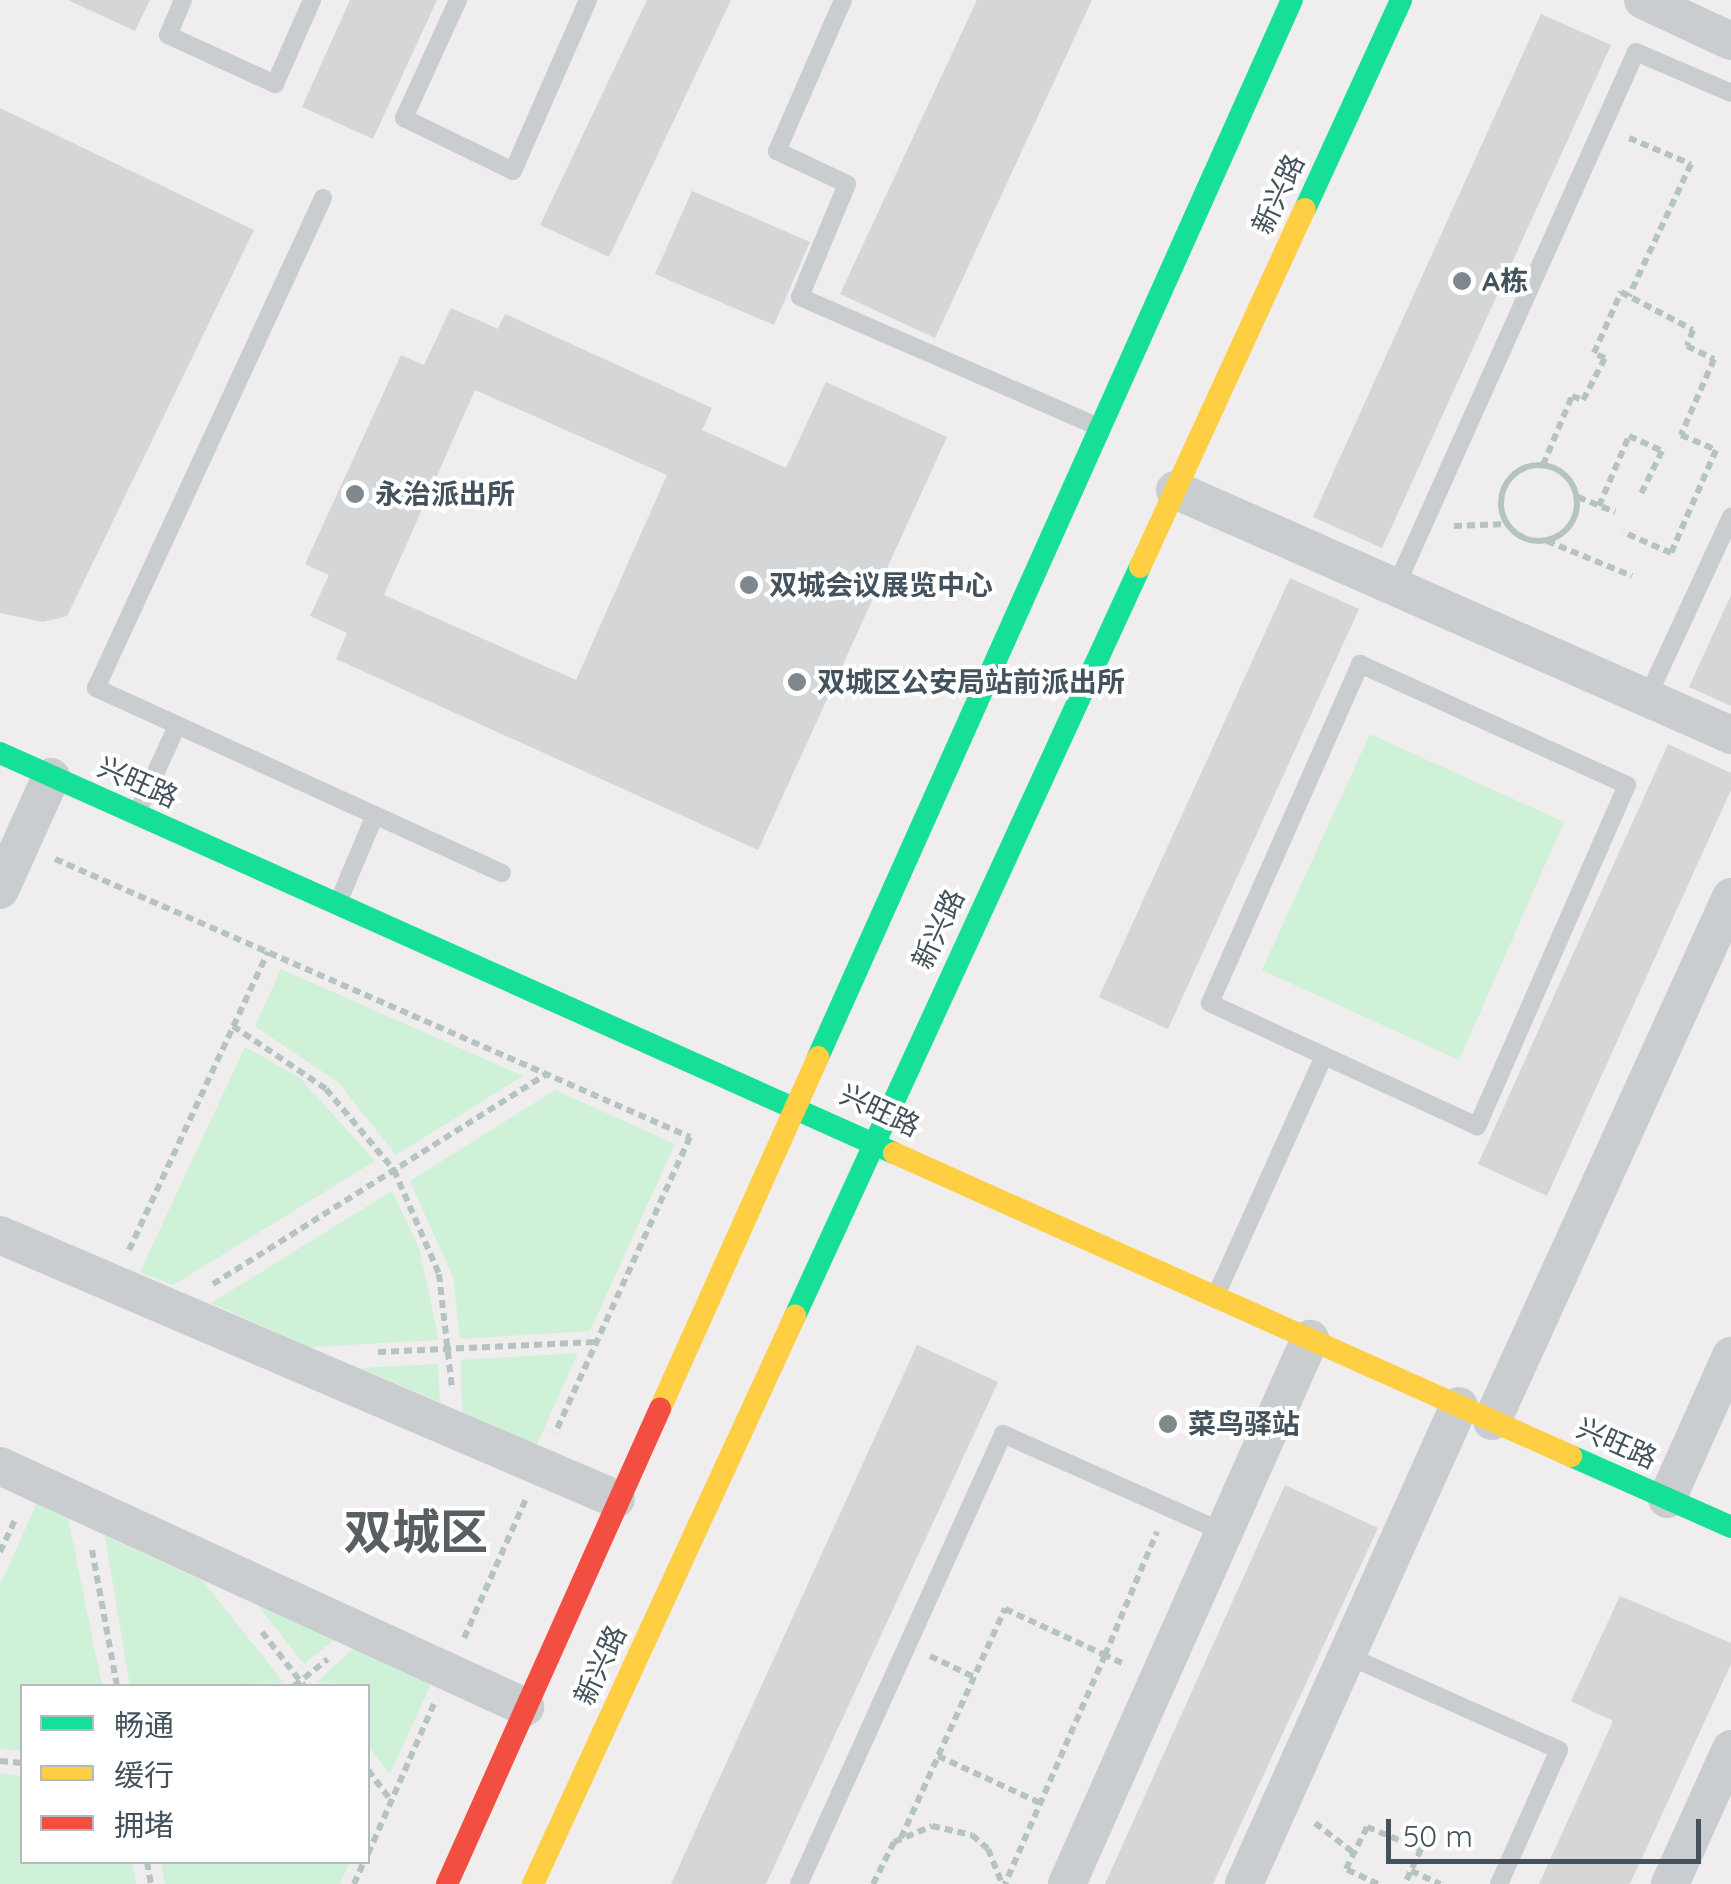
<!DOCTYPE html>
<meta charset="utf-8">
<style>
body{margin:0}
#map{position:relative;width:1731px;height:1884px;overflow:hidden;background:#efeded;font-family:Quicksand,"Noto Sans SC",sans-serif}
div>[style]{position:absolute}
.green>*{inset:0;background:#cff1d8}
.building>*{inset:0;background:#d5d6d7}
.path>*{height:6px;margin-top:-3px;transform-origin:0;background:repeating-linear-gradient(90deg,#b5c4be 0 8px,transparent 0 13px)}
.path>.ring{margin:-3px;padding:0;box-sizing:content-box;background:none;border:6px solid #b5c4be;border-radius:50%}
.lane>*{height:18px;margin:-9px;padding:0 9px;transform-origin:9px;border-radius:9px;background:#c9cdcf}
.street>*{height:38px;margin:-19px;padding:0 19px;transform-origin:19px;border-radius:19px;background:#c9cdcf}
.fast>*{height:22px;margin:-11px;padding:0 11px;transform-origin:11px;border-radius:11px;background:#16e098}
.slow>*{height:22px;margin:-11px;padding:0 11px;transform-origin:11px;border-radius:11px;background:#ffcf43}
.jam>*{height:22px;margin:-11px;padding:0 11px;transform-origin:11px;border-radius:11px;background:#f24e42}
.dots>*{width:28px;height:28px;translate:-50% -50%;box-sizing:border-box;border:5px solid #fff;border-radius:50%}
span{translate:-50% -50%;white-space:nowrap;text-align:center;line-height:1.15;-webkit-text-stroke:8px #fff;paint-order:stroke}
.street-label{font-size:28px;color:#43525c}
.poi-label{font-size:28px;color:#43525c;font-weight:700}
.left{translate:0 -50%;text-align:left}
.town-label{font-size:48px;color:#585e62;font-weight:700}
.legend{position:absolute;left:20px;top:1684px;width:350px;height:180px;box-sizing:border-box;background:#fff;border:2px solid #b4babe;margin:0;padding:12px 18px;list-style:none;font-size:30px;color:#43525c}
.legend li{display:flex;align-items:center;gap:20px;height:50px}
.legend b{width:50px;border:2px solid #b4babe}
.scale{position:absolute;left:1386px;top:1819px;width:315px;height:45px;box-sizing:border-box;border:5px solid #43525c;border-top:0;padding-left:12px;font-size:30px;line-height:35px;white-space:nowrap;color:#43525c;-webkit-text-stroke:8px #fff;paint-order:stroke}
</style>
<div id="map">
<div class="green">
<div style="clip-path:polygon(1370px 734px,1564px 822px,1459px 1060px,1262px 970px)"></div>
<div style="clip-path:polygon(281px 969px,523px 1076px,396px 1155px,338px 1082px,255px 1026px)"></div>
<div style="clip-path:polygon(245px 1047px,300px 1078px,375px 1161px,173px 1285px,140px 1272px)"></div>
<div style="clip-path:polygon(555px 1090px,675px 1144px,590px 1331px,460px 1339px,453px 1277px,410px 1181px)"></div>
<div style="clip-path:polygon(392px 1191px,419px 1248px,439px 1340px,309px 1347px,211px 1303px)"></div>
<div style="clip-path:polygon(578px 1353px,536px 1446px,462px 1413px,461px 1360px)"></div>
<div style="clip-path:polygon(438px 1364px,440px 1402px,360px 1368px)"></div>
<div style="clip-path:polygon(37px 1503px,68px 1517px,102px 1686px,22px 1686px,22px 1751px,0 1749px,0 1585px)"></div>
<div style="clip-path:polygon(105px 1536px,203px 1581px,284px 1683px,130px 1686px)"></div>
<div style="clip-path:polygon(256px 1603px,335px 1639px,304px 1664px)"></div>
<div style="clip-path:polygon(355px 1647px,432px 1682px,390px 1774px,368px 1746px,368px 1686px,317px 1682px)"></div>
<div style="clip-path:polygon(0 1773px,22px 1777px,22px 1862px,132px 1862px,136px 1884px,0 1884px)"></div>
<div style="clip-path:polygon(161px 1862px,350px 1862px,340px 1884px,165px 1884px)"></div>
</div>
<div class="building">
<div style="clip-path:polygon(68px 0,150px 0,135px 31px)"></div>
<div style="clip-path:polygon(350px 0,437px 0,373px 139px,302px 107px)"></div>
<div style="clip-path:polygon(647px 0,731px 0,609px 257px,540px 225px)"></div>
<div style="clip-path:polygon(977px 0,1092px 0,935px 338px,840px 294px)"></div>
<div style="clip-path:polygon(1541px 14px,1611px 45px,1382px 548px,1313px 517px)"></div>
<div style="clip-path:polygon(0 108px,254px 230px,67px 616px,43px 622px,0 613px)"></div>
<div style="clip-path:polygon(692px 191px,810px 242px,774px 325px,655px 274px)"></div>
<div style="clip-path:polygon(evenodd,451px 308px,498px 329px,505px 314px,712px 408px,702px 430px,786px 468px,826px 382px,947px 437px,758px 850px,336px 659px,347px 633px,310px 616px,329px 575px,305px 564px,401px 355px,424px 365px,451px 308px,475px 390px,667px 475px,576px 680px,384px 595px,475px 390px)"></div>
<div style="clip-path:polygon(1290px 578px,1359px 609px,1168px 1029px,1099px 997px)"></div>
<div style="clip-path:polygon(1731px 595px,1731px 706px,1689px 687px)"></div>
<div style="clip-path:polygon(1668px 744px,1731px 773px,1731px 790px,1547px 1196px,1478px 1164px)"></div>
<div style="clip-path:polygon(917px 1345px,998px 1382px,766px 1884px,671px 1884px)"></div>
<div style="clip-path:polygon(1285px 1485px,1378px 1528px,1213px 1884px,1105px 1884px)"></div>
<div style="clip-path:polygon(1620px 1596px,1731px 1643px,1731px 1664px,1630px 1884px,1539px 1884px,1613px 1721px,1571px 1701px)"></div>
</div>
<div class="path">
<div style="left:1629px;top:138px;width:67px;rotate:22.8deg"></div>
<div style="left:1691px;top:164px;width:146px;rotate:115.2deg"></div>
<div class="ring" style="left:1501px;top:465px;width:70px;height:70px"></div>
<div style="left:1543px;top:465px;width:75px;rotate:-67.2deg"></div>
<div style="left:1572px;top:396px;width:12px;rotate:20deg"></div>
<div style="left:1583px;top:400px;width:47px;rotate:-62.4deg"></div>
<div style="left:1605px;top:358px;width:12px;rotate:-156deg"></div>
<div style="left:1594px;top:353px;width:67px;rotate:-66.1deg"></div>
<div style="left:1621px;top:292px;width:81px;rotate:27.8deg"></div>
<div style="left:1693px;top:330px;width:17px;rotate:111deg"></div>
<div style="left:1687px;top:346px;width:30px;rotate:26deg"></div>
<div style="left:1714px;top:359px;width:83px;rotate:113.5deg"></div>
<div style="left:1681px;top:435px;width:38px;rotate:23deg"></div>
<div style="left:1716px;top:450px;width:112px;rotate:113.6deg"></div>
<div style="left:1671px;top:553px;width:52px;rotate:-156.4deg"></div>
<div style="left:1578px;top:497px;width:40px;rotate:22deg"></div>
<div style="left:1599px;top:506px;width:76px;rotate:-66.8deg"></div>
<div style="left:1629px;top:436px;width:36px;rotate:24deg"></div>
<div style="left:1662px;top:451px;width:50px;rotate:116.1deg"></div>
<div style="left:1454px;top:526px;width:52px;rotate:-2.2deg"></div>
<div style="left:1547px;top:541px;width:92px;rotate:22.4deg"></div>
<div style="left:55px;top:859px;width:693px;rotate:23.64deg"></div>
<div style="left:690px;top:1137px;width:325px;rotate:114.5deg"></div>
<div style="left:233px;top:1026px;width:112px;rotate:34.1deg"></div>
<div style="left:326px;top:1089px;width:106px;rotate:50deg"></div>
<div style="left:394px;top:1170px;width:113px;rotate:66.6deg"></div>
<div style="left:439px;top:1274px;width:115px;rotate:83.5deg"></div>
<div style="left:129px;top:1250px;width:329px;rotate:-65deg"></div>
<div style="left:213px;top:1284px;width:392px;rotate:-32.2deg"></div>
<div style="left:378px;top:1352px;width:219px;rotate:-2.6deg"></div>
<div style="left:92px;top:1550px;width:138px;rotate:79.6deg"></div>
<div style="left:0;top:1552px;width:38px;rotate:-65deg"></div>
<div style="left:262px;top:1632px;width:68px;rotate:52.1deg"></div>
<div style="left:464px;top:1638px;width:152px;rotate:-66deg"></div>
<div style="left:930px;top:1656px;width:49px;rotate:25.5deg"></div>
<div style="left:1122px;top:1663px;width:19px;rotate:-155deg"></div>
<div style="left:1105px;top:1655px;width:134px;rotate:-67.1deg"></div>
<div style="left:294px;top:1686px;width:43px;rotate:-38.5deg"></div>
<div style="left:938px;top:1756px;width:112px;rotate:24.7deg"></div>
<div style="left:0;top:1761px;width:22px;rotate:5deg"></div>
<div style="left:368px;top:1770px;width:39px;rotate:53deg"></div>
<div style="left:1315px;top:1823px;width:49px;rotate:37.6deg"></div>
<div style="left:901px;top:1838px;width:252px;rotate:-65.6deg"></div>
<div style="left:1005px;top:1609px;width:110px;rotate:24.7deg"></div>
<div style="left:1105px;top:1655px;width:250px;rotate:113.6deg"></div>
<div style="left:368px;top:1854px;width:164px;rotate:-66.3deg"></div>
<div style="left:147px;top:1862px;width:22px;rotate:80deg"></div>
<div style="left:1411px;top:1871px;width:32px;rotate:24deg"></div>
<div style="left:354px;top:1884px;width:24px;rotate:-66deg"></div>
<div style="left:873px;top:1884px;width:47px;rotate:-63.4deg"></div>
<div style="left:894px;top:1842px;width:41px;rotate:-22.8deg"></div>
<div style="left:932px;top:1826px;width:41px;rotate:12.7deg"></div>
<div style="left:972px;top:1835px;width:21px;rotate:41deg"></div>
<div style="left:988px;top:1849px;width:38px;rotate:68deg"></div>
<div style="left:1378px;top:1884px;width:35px;rotate:-155deg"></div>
<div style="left:1346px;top:1869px;width:47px;rotate:-63.4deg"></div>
<div style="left:1367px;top:1827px;width:58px;rotate:22.2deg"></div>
<div style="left:1421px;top:1849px;width:38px;rotate:115deg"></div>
</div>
<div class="lane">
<div style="left:183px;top:0;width:38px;rotate:113deg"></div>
<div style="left:168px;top:35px;width:118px;rotate:24.6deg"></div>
<div style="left:275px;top:84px;width:92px;rotate:-66.2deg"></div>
<div style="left:458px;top:0;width:130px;rotate:114.6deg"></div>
<div style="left:404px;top:118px;width:121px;rotate:25.9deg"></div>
<div style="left:513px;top:171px;width:187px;rotate:-66.3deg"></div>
<div style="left:843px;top:0;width:165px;rotate:113.6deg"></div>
<div style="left:777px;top:151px;width:77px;rotate:25.2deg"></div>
<div style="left:847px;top:184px;width:122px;rotate:112.6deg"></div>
<div style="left:800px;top:297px;width:322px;rotate:23.5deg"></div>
<div style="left:323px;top:198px;width:540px;rotate:114.86deg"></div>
<div style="left:96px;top:688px;width:446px;rotate:24.5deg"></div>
<div style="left:1396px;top:586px;width:585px;rotate:-65.8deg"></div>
<div style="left:1636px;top:52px;width:103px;rotate:23.3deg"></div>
<div style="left:1360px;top:664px;width:293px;rotate:24.4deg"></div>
<div style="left:1627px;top:785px;width:373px;rotate:113.7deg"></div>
<div style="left:1477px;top:1126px;width:294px;rotate:-155.3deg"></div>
<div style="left:1210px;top:1003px;width:371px;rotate:-66.1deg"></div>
<div style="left:1647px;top:698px;width:200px;rotate:-65.1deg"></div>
<div style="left:139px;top:809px;width:91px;rotate:-65.4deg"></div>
<div style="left:340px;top:898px;width:90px;rotate:-67.1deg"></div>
<div style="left:1217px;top:1293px;width:260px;rotate:-65.7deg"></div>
<div style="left:1346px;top:1655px;width:233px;rotate:24deg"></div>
<div style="left:1559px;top:1750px;width:147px;rotate:114.1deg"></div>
<div style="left:799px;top:1884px;width:494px;rotate:-65.6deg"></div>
<div style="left:1003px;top:1434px;width:243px;rotate:24deg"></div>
</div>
<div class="street">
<div style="left:1643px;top:0;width:97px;rotate:25deg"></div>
<div style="left:1175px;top:490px;width:608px;rotate:23.78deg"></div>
<div style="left:0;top:890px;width:124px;rotate:-65.7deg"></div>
<div style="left:0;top:1235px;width:670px;rotate:23.2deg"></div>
<div style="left:1492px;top:1421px;width:576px;rotate:-65.48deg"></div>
<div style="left:0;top:1466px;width:578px;rotate:24.66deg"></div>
<div style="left:1667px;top:1499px;width:157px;rotate:-65.9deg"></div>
<div style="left:1067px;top:1884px;width:597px;rotate:-65.97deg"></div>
<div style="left:1244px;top:1884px;width:524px;rotate:-65.78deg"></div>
<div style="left:1670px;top:1884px;width:148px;rotate:-65.7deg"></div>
</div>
<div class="fast">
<div style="left:1305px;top:209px;width:230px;rotate:-65.3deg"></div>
<div style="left:0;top:753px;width:979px;rotate:24.11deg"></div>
<div style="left:818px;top:1057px;width:1158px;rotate:-65.85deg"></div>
<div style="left:795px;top:1316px;width:825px;rotate:-65.27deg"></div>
<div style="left:1571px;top:1456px;width:175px;rotate:23.9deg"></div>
</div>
<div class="slow">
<div style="left:1140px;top:567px;width:394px;rotate:-65.3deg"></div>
<div style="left:894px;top:1153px;width:742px;rotate:24.11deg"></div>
<div style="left:660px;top:1409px;width:386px;rotate:-65.8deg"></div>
<div style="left:533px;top:1884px;width:626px;rotate:-65.24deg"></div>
</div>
<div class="jam">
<div style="left:447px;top:1884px;width:521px;rotate:-65.85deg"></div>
</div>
<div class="dots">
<div style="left:1462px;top:281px;background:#7f888f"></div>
<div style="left:355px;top:494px;background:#7f888f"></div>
<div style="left:749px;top:585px;background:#7f888f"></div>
<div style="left:797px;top:682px;background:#7f888f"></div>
<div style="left:1168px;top:1424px;background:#7f888f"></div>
</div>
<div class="street-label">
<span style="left:1278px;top:194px;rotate:-65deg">新兴路</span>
<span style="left:138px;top:782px;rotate:24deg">兴旺路</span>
<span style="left:938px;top:929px;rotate:-65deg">新兴路</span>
<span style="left:880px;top:1110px;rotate:25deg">兴旺路</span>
<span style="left:1617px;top:1443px;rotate:24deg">兴旺路</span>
<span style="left:600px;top:1665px;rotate:-65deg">新兴路</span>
</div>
<div class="poi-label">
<span class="left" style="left:1482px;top:281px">A栋</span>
<span class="left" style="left:375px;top:494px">永治派出所</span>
<span class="left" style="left:769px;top:585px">双城会议展览中心</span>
<span class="left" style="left:817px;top:682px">双城区公安局站前派出所</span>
<span class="left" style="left:1188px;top:1424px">菜鸟驿站</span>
</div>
<div class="town-label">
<span style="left:416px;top:1532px">双城区</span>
</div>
<ul class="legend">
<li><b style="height:12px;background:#16e098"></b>畅通</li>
<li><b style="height:12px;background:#ffcf43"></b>缓行</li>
<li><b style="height:12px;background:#f24e42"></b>拥堵</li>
</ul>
<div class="scale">50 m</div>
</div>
